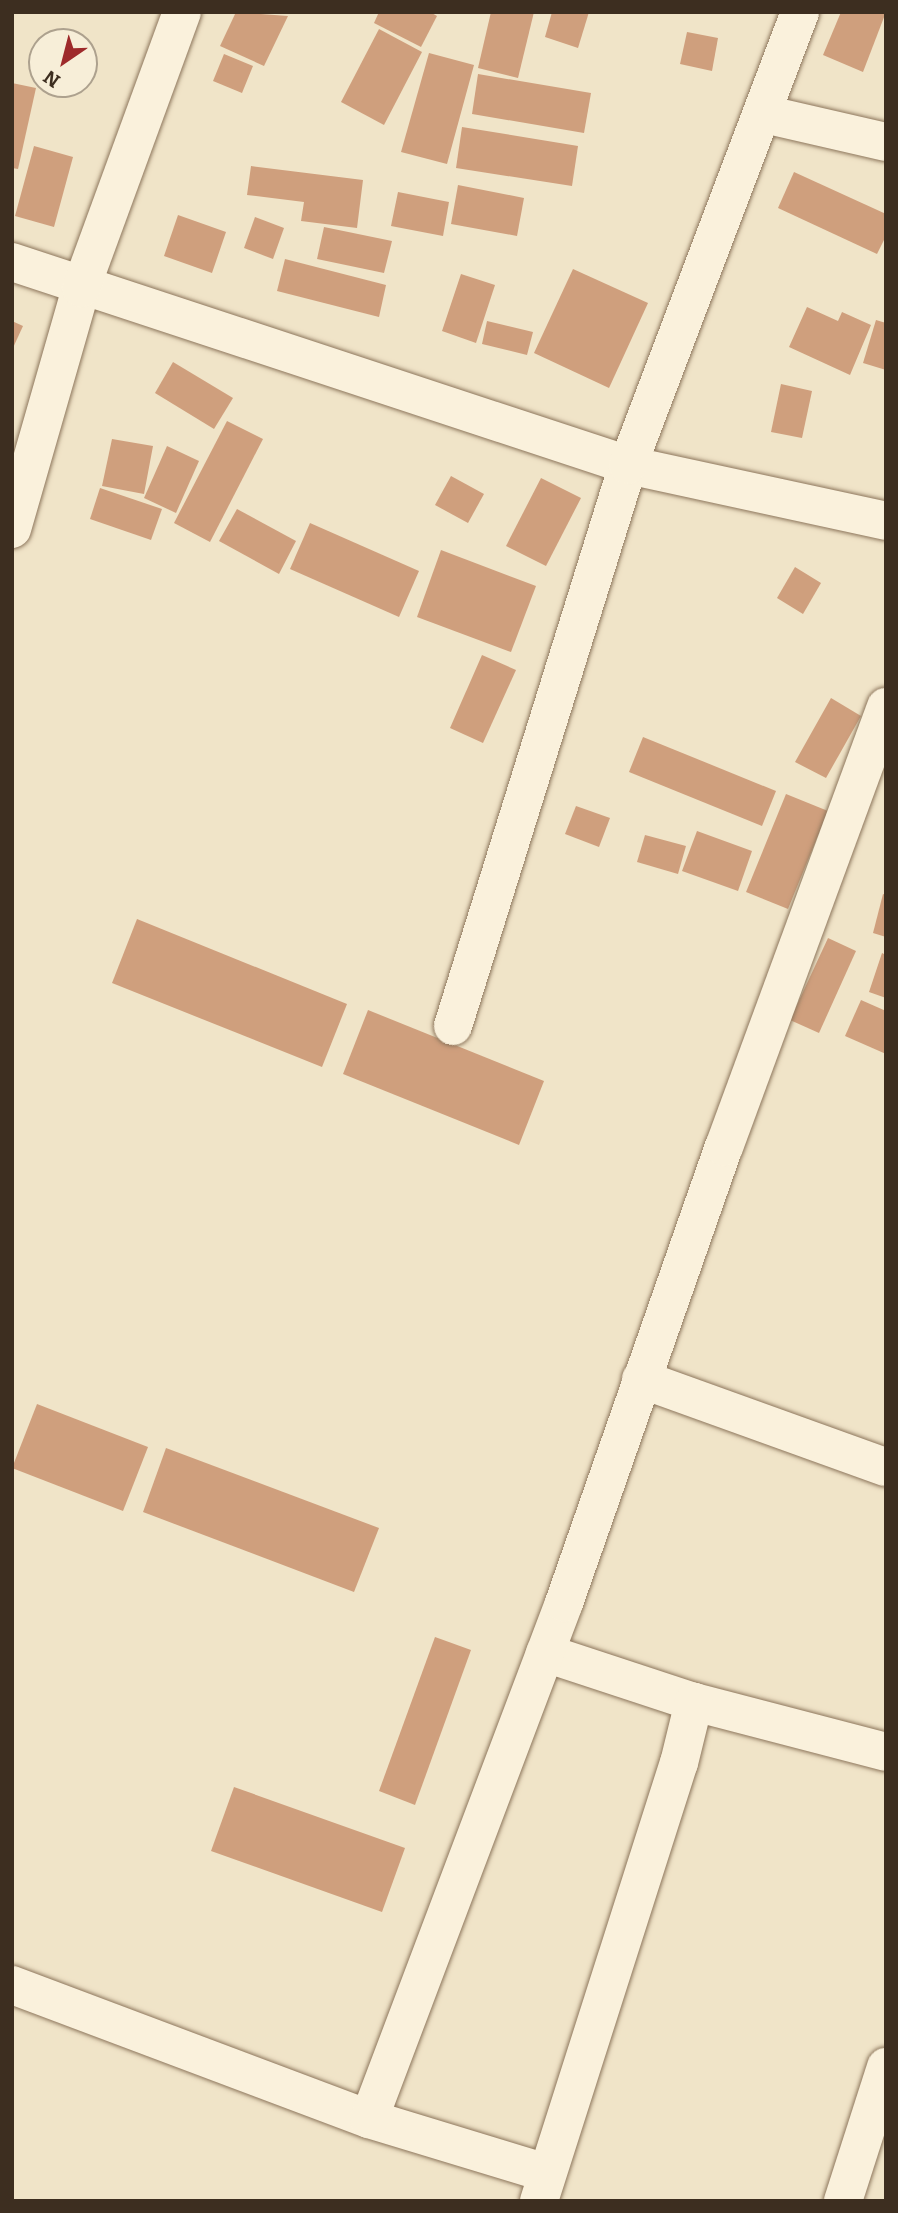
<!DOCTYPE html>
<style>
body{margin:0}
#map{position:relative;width:898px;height:2213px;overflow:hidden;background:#f0e4c8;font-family:Bitter,serif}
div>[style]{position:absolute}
.building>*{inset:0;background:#cf9f7d}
.roads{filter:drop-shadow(0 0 2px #8d765c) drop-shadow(0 0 2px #8d765c)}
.minor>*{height:38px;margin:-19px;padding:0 19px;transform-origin:19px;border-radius:19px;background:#faf1dc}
span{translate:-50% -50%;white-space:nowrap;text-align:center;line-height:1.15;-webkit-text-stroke:7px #f7eed8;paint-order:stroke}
.frame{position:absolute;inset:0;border:14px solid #3d2e20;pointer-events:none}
.north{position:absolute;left:28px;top:28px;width:70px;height:70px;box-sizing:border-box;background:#f7eed8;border:2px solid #ada18e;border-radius:50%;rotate:215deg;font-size:19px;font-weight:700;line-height:28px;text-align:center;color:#3d2e20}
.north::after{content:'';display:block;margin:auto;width:24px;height:32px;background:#9e2a2b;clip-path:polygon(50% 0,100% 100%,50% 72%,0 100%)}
</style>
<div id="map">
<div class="building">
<div style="clip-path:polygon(236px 12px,288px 16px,264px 66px,220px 46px)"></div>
<div style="clip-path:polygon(379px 12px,430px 12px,437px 16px,421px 47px,374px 23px)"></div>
<div style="clip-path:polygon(491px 12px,534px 12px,518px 78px,478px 68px)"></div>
<div style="clip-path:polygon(552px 12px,589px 12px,578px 48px,545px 37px)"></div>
<div style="clip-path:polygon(841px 12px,886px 12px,863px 72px,823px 55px)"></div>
<div style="clip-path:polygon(379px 29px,422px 52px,384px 125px,341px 102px)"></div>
<div style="clip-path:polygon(687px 32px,718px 38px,712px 71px,680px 64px)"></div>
<div style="clip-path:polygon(429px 53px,474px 65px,447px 164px,401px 152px)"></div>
<div style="clip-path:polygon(224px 54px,253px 66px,242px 93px,213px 81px)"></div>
<div style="clip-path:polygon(478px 74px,591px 93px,584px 133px,472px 114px)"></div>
<div style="clip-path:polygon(12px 83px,36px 88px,18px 169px,12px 168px)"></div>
<div style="clip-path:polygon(462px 127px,578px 146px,572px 186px,456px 168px)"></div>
<div style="clip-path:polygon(34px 146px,73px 157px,54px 227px,15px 216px)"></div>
<div style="clip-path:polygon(251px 166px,363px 180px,357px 228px,301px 221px,304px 202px,247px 195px)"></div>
<div style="clip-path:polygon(794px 172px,886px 214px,886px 236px,877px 254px,778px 208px)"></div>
<div style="clip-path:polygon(458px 185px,524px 198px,517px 236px,451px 224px)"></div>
<div style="clip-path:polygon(398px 192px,449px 202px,443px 236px,391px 226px)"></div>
<div style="clip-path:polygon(178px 215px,226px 232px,212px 273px,164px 256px)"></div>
<div style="clip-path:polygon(255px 217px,284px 228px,273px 259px,244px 248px)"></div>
<div style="clip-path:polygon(324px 227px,392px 241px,384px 273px,317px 259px)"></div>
<div style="clip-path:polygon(285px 259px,386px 285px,379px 317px,277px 291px)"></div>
<div style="clip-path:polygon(573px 269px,648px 303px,609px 388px,534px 353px)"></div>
<div style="clip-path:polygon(461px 274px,495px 285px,476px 343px,442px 331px)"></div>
<div style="clip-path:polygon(807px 307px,838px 321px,842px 312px,871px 325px,850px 375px,789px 347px)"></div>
<div style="clip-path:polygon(876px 320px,886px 323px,886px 370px,863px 363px)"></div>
<div style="clip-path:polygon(12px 321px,23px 326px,12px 350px)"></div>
<div style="clip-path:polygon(487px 321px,533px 332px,527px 355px,482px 344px)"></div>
<div style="clip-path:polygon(173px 362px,233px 398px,214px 429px,155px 393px)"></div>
<div style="clip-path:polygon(781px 384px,812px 391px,802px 438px,771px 432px)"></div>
<div style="clip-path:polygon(227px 421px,263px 439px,210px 542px,174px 523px)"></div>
<div style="clip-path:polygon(112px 439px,153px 446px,144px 494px,102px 486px)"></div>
<div style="clip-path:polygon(167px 446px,199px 461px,176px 513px,144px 498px)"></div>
<div style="clip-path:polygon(451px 476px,484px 494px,468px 523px,435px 505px)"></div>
<div style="clip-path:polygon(541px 478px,581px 498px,546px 566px,506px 546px)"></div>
<div style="clip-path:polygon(100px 488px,162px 509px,151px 540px,90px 519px)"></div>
<div style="clip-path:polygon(237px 509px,296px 541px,279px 574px,219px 541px)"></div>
<div style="clip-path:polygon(310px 523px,419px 571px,399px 617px,290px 569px)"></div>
<div style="clip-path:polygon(441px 550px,536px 586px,511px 652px,417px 617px)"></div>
<div style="clip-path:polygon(795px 567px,821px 583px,803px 614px,777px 598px)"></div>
<div style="clip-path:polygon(482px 655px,516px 670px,483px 743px,450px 728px)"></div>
<div style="clip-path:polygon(831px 698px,861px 716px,826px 778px,795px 762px)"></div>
<div style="clip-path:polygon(643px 737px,776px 791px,762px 826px,629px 772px)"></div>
<div style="clip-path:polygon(786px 794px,828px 811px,788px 909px,746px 892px)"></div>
<div style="clip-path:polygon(576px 806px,610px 818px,599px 847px,565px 834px)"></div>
<div style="clip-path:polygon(697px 831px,752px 851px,738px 891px,682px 871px)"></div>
<div style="clip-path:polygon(645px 835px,686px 846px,678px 874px,637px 862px)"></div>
<div style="clip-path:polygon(883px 894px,886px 895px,886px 937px,873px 933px)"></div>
<div style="clip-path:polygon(137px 919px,347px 1004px,322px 1067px,112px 983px)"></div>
<div style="clip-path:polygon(828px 938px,856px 951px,819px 1033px,790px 1020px)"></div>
<div style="clip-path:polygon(882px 953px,886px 955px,886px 998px,869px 992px)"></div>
<div style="clip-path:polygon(861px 1000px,886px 1011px,886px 1054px,845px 1036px)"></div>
<div style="clip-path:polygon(368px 1010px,544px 1081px,519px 1145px,343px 1074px)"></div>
<div style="clip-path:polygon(37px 1404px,148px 1447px,123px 1511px,12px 1468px)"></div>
<div style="clip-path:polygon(166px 1448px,379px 1528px,354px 1592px,143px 1512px)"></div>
<div style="clip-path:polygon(435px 1637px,471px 1650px,415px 1805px,379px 1791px)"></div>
<div style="clip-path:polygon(234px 1787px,405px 1848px,382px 1912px,211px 1851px)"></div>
</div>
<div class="roads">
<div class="minor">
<div style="left:764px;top:114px;width:125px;rotate:12.9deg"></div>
<div style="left:12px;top:262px;width:649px;rotate:18.24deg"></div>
<div style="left:628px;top:465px;width:264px;rotate:12.2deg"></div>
<div style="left:12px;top:529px;width:251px;rotate:-74deg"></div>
<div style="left:81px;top:288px;width:294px;rotate:-69.9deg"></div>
<div style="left:453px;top:1026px;width:588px;rotate:-72.68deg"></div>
<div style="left:628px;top:465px;width:485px;rotate:-69.2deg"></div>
<div style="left:641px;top:1379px;width:260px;rotate:19.8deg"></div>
<div style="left:545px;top:1653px;width:157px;rotate:18.2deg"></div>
<div style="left:694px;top:1702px;width:198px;rotate:14.6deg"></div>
<div style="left:12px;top:1985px;width:381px;rotate:20.6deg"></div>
<div style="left:369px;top:2119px;width:186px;rotate:16.9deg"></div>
<div style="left:369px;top:2119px;width:552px;rotate:-69.3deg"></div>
<div style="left:564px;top:1603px;width:483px;rotate:-70.7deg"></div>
<div style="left:724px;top:1147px;width:469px;rotate:-69.8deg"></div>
<div style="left:539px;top:2201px;width:460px;rotate:-72.3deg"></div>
<div style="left:679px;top:1763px;width:63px;rotate:-76.2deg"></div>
<div style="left:843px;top:2201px;width:141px;rotate:-72.2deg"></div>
</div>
</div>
<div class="frame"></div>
<div class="north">N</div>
</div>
